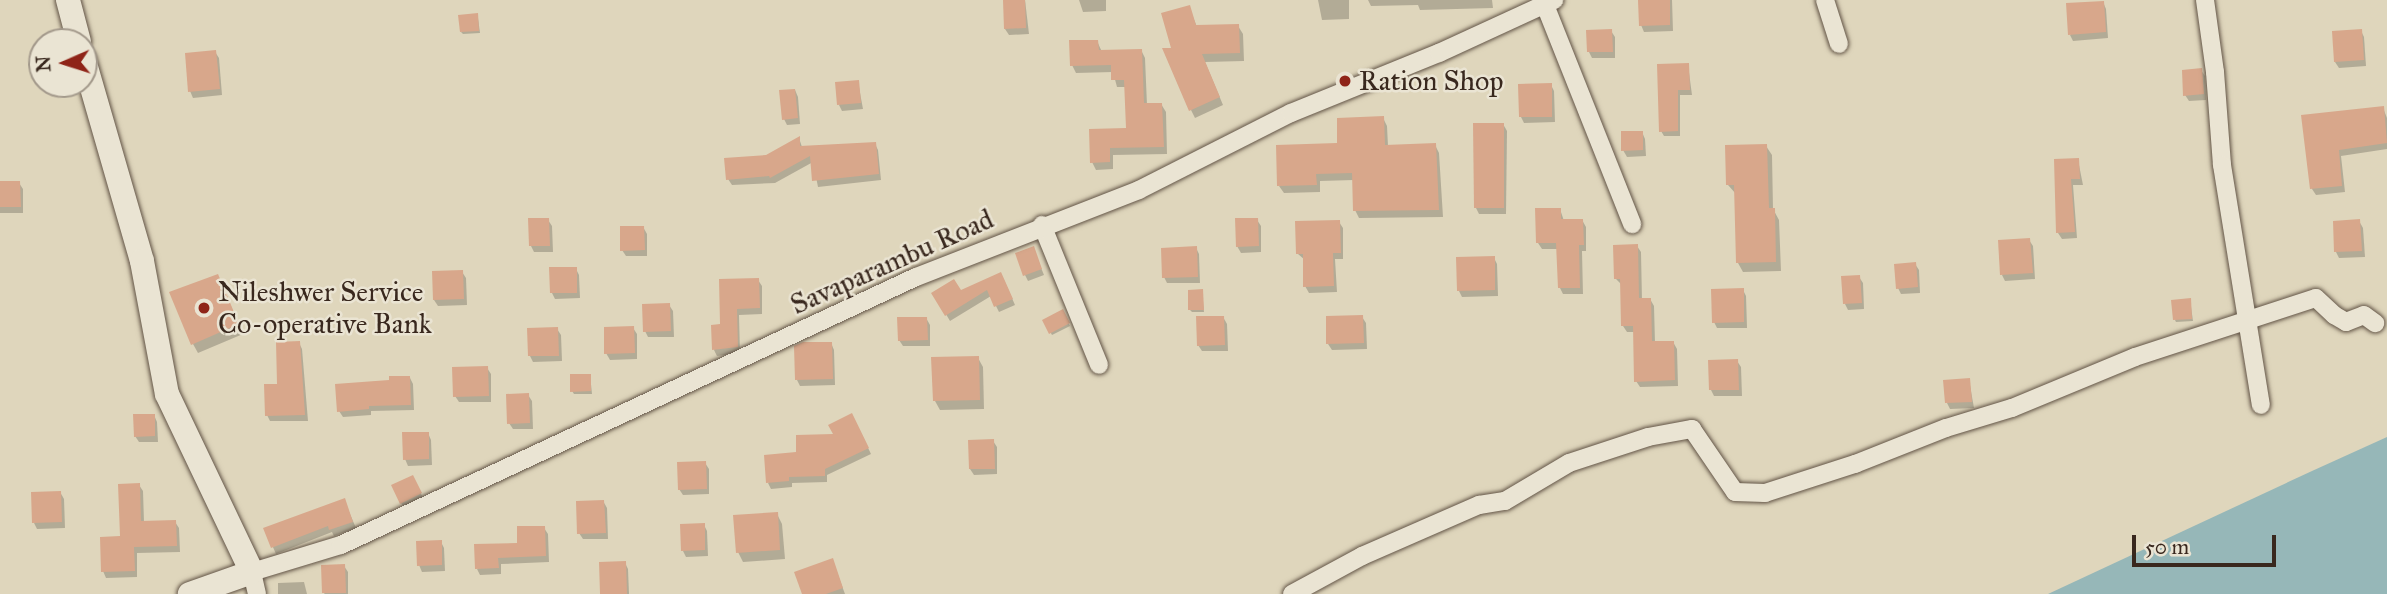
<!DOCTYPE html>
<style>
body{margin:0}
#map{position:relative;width:2387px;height:594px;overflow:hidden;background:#dfd6bc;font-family:"IM FELL Great Primer",serif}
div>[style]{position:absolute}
.water>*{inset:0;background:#96b7b8}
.shadow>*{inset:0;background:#0003}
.building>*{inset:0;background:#d8a78b}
.roads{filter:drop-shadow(0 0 2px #625446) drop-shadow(0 0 2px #625446)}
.minor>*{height:18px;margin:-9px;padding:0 9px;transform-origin:9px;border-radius:9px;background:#eae4d3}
.secondary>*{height:24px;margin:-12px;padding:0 12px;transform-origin:12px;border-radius:12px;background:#eae4d3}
.dots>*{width:19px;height:19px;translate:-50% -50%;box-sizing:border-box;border:4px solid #eae4d3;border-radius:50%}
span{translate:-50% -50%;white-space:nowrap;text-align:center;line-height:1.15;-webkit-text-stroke:5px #eae4d3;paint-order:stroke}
.poi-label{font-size:28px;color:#39281e}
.left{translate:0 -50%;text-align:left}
.street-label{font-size:28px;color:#39281e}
.north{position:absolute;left:28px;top:28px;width:70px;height:70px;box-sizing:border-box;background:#eae4d3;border:2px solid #a3998b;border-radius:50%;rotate:267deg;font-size:19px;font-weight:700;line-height:28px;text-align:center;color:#39281e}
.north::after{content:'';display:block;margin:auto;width:24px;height:32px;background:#8f2418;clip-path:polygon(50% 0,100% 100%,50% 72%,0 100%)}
.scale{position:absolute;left:2132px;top:535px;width:144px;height:32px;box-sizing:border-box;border:4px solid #39281e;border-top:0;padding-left:9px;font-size:21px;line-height:24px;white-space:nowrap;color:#39281e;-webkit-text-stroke:5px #eae4d3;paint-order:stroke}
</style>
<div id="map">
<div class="water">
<div style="clip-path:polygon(2387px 437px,2387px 594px,2048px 594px,2312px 471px)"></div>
</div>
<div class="shadow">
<div style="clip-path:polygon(1005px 0,1025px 0,1029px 34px,1009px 35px,1005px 29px)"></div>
<div style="clip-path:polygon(1079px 0,1106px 0,1106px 11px,1083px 12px)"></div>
<div style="clip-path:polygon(1318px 0,1349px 0,1349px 19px,1322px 20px)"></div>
<div style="clip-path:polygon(1368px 0,1492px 0,1493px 8px,1420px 10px,1418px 5px,1371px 6px)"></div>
<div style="clip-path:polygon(1640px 0,1672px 0,1673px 31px,1644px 32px,1641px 25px)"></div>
<div style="clip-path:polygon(2103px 2px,2106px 9px,2108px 38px,2073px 41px,2070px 35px)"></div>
<div style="clip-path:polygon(1189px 7px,1197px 27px,1238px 26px,1243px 34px,1244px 61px,1205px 62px,1223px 105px,1195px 118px,1191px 110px)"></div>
<div style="clip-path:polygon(478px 18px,480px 33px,463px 34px,461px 32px)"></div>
<div style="clip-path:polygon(1611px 31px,1615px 37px,1615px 58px,1592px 58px,1589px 52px)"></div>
<div style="clip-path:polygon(2361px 31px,2364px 37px,2366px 66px,2339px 68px,2335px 62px)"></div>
<div style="clip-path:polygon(1097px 41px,1102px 52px,1141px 50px,1145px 58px,1147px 105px,1161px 104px,1166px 112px,1167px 154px,1113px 155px,1113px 169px,1096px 170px,1092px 162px,1128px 130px,1126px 87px,1117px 87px,1113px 72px,1076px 73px,1072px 65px)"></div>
<div style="clip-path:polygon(215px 52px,219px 58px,222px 95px,193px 98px,190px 91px)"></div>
<div style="clip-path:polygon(1688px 65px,1692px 95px,1680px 95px,1680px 136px,1664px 136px,1661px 131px)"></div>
<div style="clip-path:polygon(2201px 70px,2205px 76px,2206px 100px,2189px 101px,2185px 95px)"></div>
<div style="clip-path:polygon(858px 82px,863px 109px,842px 111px,839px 105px)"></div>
<div style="clip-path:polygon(1551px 85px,1554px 91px,1555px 122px,1524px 123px,1521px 117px)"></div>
<div style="clip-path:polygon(795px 90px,798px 97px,800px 124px,787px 125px,784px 119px)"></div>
<div style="clip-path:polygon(2383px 108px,2387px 118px,2387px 149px,2341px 156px,2345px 192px,2316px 195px,2312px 189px,2303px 117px)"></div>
<div style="clip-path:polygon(1383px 118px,1387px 126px,1388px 146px,1435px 145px,1439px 153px,1443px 217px,1359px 218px,1355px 210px,1354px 180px,1320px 181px,1320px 192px,1284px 193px,1279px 186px)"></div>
<div style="clip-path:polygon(1503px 124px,1507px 131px,1506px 214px,1479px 214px,1476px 208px)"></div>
<div style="clip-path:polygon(1642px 132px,1645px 139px,1646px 156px,1627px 157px,1623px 150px)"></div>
<div style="clip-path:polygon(799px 138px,802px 147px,875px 144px,878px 150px,881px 180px,818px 187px,813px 162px,775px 183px,732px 185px,728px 179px)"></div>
<div style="clip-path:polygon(1766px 146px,1772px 155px,1773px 209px,1779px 220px,1781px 271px,1743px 272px,1738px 263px,1736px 194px,1728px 185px)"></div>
<div style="clip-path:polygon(2078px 160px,2083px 185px,2073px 185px,2077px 238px,2062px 239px,2058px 233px,2056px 161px)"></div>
<div style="clip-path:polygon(0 183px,19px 183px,23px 189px,23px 213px,0 213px)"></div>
<div style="clip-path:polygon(1560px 209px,1564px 221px,1582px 220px,1586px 227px,1586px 251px,1582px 251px,1583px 294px,1563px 294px,1560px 288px,1558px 249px,1542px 249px,1538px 243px)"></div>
<div style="clip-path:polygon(548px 220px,552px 226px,553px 252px,534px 252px,531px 246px)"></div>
<div style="clip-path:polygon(1257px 220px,1261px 226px,1261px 252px,1241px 253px,1237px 246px)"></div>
<div style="clip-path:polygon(2359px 221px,2363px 228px,2365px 257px,2339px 258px,2336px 252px,2334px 223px)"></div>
<div style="clip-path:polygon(1339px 222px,1343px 228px,1343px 259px,1335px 259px,1337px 292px,1309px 293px,1305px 286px,1305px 260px,1298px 254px)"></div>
<div style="clip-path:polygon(643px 227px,647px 234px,647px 256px,626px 256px,622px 250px)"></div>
<div style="clip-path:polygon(2029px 240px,2033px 246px,2035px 279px,2005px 281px,2002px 275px)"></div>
<div style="clip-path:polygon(1637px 246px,1641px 252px,1642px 300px,1650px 299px,1654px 306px,1655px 343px,1673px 342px,1677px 349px,1678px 386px,1640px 387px,1636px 381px,1635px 332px,1627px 332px,1623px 326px,1622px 285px,1616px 279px)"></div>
<div style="clip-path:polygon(1033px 248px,1044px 275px,1028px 281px,1025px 275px)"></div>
<div style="clip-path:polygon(1196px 248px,1199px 254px,1200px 283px,1167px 283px,1164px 277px)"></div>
<div style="clip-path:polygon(1494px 258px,1497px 264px,1498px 296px,1462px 297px,1459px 291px)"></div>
<div style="clip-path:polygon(1915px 264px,1919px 270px,1920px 293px,1901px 294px,1898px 288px)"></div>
<div style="clip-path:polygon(576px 269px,579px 275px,580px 298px,555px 299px,552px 293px)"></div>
<div style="clip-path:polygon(434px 272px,462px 272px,466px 278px,467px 305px,438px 306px,434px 300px)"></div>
<div style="clip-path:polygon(1859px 277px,1863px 283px,1864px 309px,1848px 310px,1845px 304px)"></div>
<div style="clip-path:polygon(758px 280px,762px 286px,762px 314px,739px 315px,740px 353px,717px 356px,714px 350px,722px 326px)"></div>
<div style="clip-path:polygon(1004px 280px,1015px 305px,999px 312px,991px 296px,950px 321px,934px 294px,960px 292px)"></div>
<div style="clip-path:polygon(222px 286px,243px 334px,198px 353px,193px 344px)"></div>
<div style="clip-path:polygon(1743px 290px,1746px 296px,1747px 328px,1717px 328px,1714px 322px)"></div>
<div style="clip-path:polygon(1202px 291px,1204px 312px,1192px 312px,1190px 310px)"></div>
<div style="clip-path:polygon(2190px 300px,2193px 321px,2176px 322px,2175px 320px)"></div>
<div style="clip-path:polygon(669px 305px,673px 311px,674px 337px,648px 337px,645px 331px)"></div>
<div style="clip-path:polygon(1062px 311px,1070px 326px,1052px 335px,1044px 321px)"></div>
<div style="clip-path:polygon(1223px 317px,1227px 324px,1228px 351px,1202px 351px,1198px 345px)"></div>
<div style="clip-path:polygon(1362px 317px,1366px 323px,1367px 349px,1332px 350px,1328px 344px)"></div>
<div style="clip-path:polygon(926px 318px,930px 325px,930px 346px,903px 346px,899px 340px)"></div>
<div style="clip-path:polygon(633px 328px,637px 334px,637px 359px,610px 360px,606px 353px)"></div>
<div style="clip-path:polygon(557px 329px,561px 335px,562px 361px,533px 362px,530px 356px)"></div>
<div style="clip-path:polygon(299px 343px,302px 349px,308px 421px,270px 421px,267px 415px)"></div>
<div style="clip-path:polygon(831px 343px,834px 350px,835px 385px,800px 386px,797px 380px)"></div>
<div style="clip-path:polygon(978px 358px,983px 367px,984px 409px,940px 410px,935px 401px)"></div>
<div style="clip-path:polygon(1737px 361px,1741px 367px,1742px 396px,1714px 396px,1711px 390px)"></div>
<div style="clip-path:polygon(487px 368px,491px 374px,491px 402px,459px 402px,455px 396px)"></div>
<div style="clip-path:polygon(590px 375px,592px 394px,574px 394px,572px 391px)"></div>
<div style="clip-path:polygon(410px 378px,413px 384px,414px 410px,371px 411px,371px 415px,343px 417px,339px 411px)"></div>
<div style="clip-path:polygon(1969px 380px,1974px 408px,1950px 409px,1947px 403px)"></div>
<div style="clip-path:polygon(528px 395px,532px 401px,533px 429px,513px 429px,509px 423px)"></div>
<div style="clip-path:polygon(154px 415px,157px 422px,158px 442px,139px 442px,135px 436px)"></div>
<div style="clip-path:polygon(855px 421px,871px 454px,827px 475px,827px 482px,792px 483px,792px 487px,771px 489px,768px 483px,798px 454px,835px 436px)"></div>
<div style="clip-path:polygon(428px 433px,431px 440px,432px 465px,408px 466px,405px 459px)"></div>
<div style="clip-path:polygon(993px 441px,997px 447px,997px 474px,974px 475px,970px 469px)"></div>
<div style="clip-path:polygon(705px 463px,709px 469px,709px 494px,683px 495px,679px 489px)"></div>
<div style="clip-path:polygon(416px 483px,424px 500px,405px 509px,401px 503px)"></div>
<div style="clip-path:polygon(139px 485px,143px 491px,144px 522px,175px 522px,179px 528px,180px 552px,137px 553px,137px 577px,106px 578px,103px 571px,122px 538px)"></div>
<div style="clip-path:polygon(60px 492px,64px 499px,65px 528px,37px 529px,34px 523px)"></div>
<div style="clip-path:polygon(344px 500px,356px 528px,334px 536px,332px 532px,276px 554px,265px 529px)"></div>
<div style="clip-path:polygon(603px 501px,607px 508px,608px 539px,583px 539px,579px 533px)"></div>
<div style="clip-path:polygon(777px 514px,782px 524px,785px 559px,743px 562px,738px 552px)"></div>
<div style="clip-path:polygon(704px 525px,707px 531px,708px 556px,686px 557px,683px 551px)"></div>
<div style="clip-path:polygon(544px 528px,548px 534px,549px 562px,501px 564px,501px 574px,480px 575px,477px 569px)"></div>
<div style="clip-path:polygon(441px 542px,444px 548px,445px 571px,422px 572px,419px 565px)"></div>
<div style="clip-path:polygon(625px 563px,628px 569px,629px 594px,602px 594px)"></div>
<div style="clip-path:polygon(344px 566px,348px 572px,348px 594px,324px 594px)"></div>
<div style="clip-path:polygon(835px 567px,845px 594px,804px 594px)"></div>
<div style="clip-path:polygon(304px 582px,307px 594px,278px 594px,278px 583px)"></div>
</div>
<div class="building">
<div style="clip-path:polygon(1003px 0,1025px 0,1026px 28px,1004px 29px)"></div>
<div style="clip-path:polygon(1638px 0,1670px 0,1670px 25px,1639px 26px)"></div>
<div style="clip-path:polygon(2104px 1px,2106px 32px,2068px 35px,2066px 3px)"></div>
<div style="clip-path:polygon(1190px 5px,1196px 25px,1239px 24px,1240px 53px,1202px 54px,1220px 97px,1189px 111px,1162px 48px,1171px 48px,1161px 13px)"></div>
<div style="clip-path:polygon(478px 13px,479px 31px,460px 32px,458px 15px)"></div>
<div style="clip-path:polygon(1612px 29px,1613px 52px,1587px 52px,1586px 30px)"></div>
<div style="clip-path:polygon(2362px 29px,2364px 60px,2334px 62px,2332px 31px)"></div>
<div style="clip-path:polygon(1069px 40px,1098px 40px,1099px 50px,1142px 49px,1144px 103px,1162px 103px,1164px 147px,1110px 148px,1110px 162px,1090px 163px,1089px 129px,1126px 128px,1124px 80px,1111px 80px,1111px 65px,1070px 66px)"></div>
<div style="clip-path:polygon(216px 50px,220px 89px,188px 92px,185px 53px)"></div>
<div style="clip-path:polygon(1689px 63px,1690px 90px,1678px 90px,1678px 131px,1659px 132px,1657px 64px)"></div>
<div style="clip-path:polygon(2202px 68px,2204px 94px,2183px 96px,2182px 70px)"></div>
<div style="clip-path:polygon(859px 80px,861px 103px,837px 105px,835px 82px)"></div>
<div style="clip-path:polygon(1552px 83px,1552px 117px,1519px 117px,1518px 84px)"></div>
<div style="clip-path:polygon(795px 89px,798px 118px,782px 120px,779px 90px)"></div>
<div style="clip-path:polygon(2384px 106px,2387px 143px,2339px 150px,2342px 186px,2310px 189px,2301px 115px)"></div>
<div style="clip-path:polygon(1384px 116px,1385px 145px,1436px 143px,1439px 210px,1353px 211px,1352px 173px,1316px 174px,1317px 185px,1277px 186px,1276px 145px,1337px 143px,1337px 118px)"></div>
<div style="clip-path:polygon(1473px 123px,1504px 123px,1504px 208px,1474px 208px)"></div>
<div style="clip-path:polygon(1621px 131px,1643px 131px,1643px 150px,1621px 151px)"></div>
<div style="clip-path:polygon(800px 136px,800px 146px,876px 142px,879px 174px,812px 181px,810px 156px,770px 178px,769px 176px,726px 180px,724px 158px,766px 155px)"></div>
<div style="clip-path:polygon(1767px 144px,1769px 208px,1775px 208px,1776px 262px,1736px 263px,1734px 185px,1726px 185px,1725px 145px)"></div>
<div style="clip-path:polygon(2079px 158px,2080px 179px,2071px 179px,2075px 232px,2056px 233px,2054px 159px)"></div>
<div style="clip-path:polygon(0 181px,20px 181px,21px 207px,0 207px)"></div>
<div style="clip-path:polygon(1535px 208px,1561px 208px,1561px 219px,1583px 219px,1584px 245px,1579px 245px,1580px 288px,1558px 288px,1556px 243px,1536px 243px)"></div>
<div style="clip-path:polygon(528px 218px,549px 218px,550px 246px,529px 246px)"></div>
<div style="clip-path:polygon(1235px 218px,1258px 218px,1259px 246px,1236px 247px)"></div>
<div style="clip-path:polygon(2360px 219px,2362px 251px,2334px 252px,2333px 221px)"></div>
<div style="clip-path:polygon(1340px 220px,1341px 253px,1333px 253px,1334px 286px,1303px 287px,1303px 254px,1296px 254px,1295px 221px)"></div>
<div style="clip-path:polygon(620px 226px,644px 226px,645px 250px,620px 251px)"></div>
<div style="clip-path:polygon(2030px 238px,2033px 273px,2000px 275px,1998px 240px)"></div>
<div style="clip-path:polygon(1638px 244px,1639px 298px,1651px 298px,1652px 341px,1674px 341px,1675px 380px,1634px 382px,1633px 326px,1621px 326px,1620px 279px,1614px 279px,1613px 245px)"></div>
<div style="clip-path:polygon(1034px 246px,1042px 269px,1023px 276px,1015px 253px)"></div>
<div style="clip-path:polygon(1197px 246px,1198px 277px,1162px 278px,1161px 248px)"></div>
<div style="clip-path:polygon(1495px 256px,1495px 290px,1457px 291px,1456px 257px)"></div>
<div style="clip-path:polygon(1916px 262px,1918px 287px,1896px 289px,1894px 264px)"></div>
<div style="clip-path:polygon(549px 267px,577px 267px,577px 293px,550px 293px)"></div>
<div style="clip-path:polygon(463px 270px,464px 299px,433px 300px,432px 271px)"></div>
<div style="clip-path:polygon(1001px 272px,1013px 299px,994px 307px,987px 290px,945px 316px,931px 293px,954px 279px,961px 290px)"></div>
<div style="clip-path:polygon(218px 274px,239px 324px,191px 345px,169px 292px)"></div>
<div style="clip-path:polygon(1860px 275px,1862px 303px,1843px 304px,1841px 276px)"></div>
<div style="clip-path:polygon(759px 278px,760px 308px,737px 309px,738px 347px,712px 350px,711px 325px,720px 324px,719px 279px)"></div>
<div style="clip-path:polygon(1744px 288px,1744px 322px,1712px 323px,1711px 289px)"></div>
<div style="clip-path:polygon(1203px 289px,1204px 310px,1188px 310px,1188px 290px)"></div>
<div style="clip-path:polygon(2191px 298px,2192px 319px,2173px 320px,2171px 300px)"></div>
<div style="clip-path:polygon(670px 303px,671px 331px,643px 332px,642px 304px)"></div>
<div style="clip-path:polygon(1063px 309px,1070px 323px,1049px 334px,1042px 320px)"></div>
<div style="clip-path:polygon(1363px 315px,1364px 343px,1326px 344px,1326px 316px)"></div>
<div style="clip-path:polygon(1196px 316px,1224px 316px,1225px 345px,1197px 346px)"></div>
<div style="clip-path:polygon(897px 317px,927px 317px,928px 340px,898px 341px)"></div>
<div style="clip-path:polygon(634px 326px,635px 353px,604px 354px,604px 327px)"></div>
<div style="clip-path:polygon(558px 327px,559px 356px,528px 356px,527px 328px)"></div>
<div style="clip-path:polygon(300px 341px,305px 415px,265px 416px,264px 384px,277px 384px,276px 342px)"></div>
<div style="clip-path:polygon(803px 342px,832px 342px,833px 379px,795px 380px,794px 346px)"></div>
<div style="clip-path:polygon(979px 356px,980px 400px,933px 401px,931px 357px)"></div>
<div style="clip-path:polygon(1738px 359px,1739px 390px,1709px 390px,1708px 360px)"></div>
<div style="clip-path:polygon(488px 366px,489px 396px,453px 397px,452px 367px)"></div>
<div style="clip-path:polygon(570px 374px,591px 374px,591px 391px,570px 392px)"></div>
<div style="clip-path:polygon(389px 376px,410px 376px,411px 405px,369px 406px,369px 409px,337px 412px,335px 384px,389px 380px)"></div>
<div style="clip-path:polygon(1970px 378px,1972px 402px,1945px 403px,1943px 380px)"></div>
<div style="clip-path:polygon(529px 393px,530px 423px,507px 424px,506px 394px)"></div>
<div style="clip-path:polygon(852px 413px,869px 448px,825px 469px,825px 476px,789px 477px,789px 481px,766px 483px,764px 455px,796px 452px,796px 435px,833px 434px,828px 425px)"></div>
<div style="clip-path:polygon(133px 414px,155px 414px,155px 436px,134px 437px)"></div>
<div style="clip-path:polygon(402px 432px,429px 432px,429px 459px,403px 460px)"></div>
<div style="clip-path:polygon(994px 439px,995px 469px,969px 469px,968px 440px)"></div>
<div style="clip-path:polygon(706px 461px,707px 489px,678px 490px,677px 462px)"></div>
<div style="clip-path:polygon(413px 475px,422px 493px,400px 504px,391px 485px)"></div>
<div style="clip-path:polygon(140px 483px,141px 521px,176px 520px,177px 546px,134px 547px,135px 571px,101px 572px,100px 537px,120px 536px,118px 484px)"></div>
<div style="clip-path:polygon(61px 491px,62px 522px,32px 523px,31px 492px)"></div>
<div style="clip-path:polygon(345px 498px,353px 522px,329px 530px,328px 526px,271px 548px,263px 528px)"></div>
<div style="clip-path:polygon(604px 500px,606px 533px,577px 534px,576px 501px)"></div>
<div style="clip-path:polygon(778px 512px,780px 550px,736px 553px,733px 515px)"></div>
<div style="clip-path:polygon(705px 523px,705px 550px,681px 551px,680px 524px)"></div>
<div style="clip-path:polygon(517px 526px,545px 526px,546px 556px,498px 558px,499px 568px,475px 569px,474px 544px,517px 543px)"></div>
<div style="clip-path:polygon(442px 540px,442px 565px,417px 566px,416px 541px)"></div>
<div style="clip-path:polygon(833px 558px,843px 588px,826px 594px,802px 594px,794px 572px)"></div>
<div style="clip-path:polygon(626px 561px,627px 594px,600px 594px,599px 562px)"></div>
<div style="clip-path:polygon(345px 564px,346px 593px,322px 593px,321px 565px)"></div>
</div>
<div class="roads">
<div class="minor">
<div style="left:1825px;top:0;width:46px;rotate:72.3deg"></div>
<div style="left:2205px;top:0;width:73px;rotate:82.1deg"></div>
<div style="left:2215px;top:72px;width:93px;rotate:85.7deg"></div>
<div style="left:2222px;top:165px;width:243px;rotate:80.8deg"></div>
<div style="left:1545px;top:5px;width:236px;rotate:68.3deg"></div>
<div style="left:1042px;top:225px;width:151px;rotate:67.8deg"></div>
<div style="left:257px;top:594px;width:23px;rotate:-103deg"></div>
<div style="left:252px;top:572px;width:93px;rotate:-16.9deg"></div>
<div style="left:341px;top:545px;width:634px;rotate:-24.99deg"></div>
<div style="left:916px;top:277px;width:239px;rotate:-21.3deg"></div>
<div style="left:1139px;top:190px;width:170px;rotate:-26.9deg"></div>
<div style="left:1291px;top:113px;width:160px;rotate:-22.1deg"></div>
<div style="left:1439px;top:53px;width:127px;rotate:-24.7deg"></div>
<div style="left:1292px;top:594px;width:80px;rotate:-28.5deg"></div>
<div style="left:1362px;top:556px;width:128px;rotate:-23.6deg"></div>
<div style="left:1479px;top:505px;width:26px;rotate:-9deg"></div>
<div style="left:1505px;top:501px;width:74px;rotate:-30.7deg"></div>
<div style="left:1569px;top:463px;width:83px;rotate:-18.2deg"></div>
<div style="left:1648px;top:437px;width:45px;rotate:-10.3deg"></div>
<div style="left:1692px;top:429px;width:76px;rotate:55.7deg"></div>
<div style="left:1735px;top:492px;width:30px;rotate:2deg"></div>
<div style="left:1765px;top:493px;width:95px;rotate:-17.9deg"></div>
<div style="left:1855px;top:464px;width:98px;rotate:-21.6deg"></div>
<div style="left:1946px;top:428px;width:69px;rotate:-16.9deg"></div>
<div style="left:2012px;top:408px;width:133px;rotate:-22.5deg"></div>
<div style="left:2135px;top:357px;width:190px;rotate:-18.1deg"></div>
<div style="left:2316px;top:298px;width:25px;rotate:43deg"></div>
<div style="left:2334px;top:315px;width:14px;rotate:30deg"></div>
<div style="left:2346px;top:322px;width:19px;rotate:-21deg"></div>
<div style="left:2364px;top:315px;width:14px;rotate:36deg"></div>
</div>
<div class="secondary">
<div style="left:68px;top:0;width:43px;rotate:75.3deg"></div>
<div style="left:84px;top:60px;width:209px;rotate:73.9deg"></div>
<div style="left:142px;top:261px;width:135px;rotate:79.4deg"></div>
<div style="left:167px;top:394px;width:197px;rotate:64.5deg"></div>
<div style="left:252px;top:572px;width:66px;rotate:160.5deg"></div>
</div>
</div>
<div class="dots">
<div style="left:1345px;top:81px;background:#8f2418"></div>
<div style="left:204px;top:308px;background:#8f2418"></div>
</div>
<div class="poi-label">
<span class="left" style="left:1359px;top:81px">Ration Shop</span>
<span class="left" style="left:218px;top:308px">Nileshwer Service<br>Co-operative Bank</span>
</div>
<div class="street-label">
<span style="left:892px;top:262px;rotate:-24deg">Savaparambu Road</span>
</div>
<div class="north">N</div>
<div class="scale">50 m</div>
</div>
